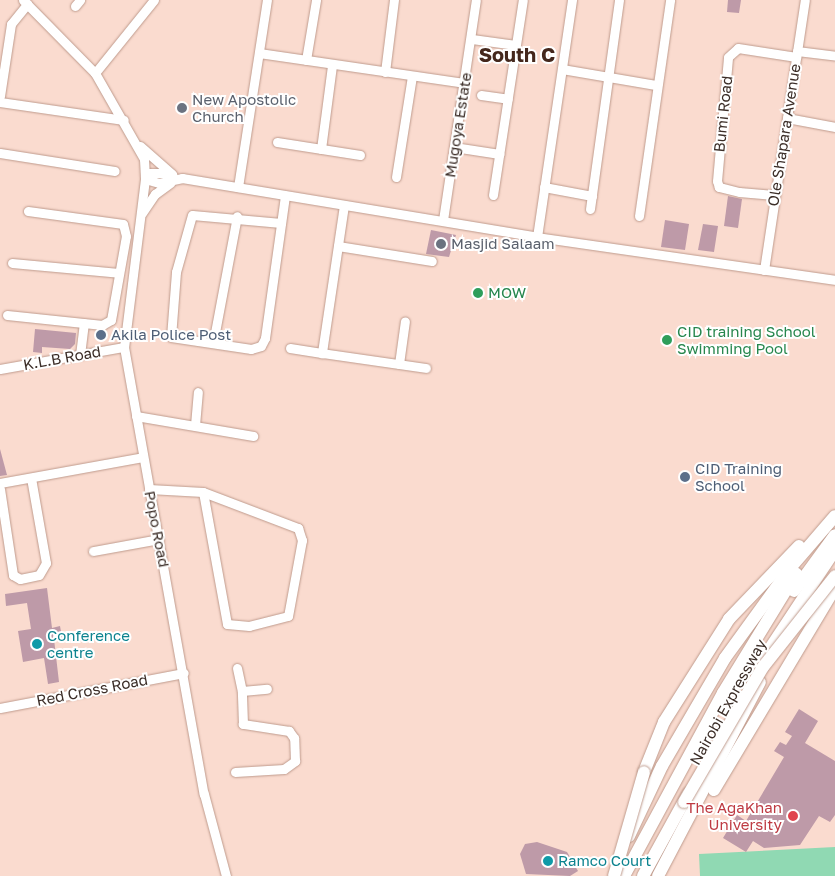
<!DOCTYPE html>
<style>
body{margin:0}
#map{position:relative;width:835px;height:876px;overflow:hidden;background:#fadbcf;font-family:"Golos Text",sans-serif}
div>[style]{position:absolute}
.green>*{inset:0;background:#90d9b3}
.building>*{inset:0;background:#be9aa8}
.roads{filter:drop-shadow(0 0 1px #bf9b8d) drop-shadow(0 0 1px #bf9b8d)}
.minor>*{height:9px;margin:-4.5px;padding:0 4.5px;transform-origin:4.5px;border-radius:4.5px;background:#fff}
.highway>*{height:12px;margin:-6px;padding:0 6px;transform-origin:6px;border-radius:6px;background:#fff}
.bridges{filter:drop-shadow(0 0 1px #bf9b8d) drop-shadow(0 0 1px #bf9b8d)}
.highway-bridge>*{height:12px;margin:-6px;padding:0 6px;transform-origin:6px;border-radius:6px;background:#fff}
.dots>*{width:14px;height:14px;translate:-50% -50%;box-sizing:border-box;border:2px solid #fff;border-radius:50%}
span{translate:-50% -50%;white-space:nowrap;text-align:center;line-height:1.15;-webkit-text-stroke:4px #fff;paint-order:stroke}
.worship-label{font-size:15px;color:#5b616d}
.left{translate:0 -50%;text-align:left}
.street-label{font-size:15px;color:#3c2e28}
.leisure-label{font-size:15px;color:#27864d}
.service-label{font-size:15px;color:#4e5e75}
.culture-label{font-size:15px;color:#0d838f}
.health-label{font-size:15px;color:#be3a42}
.right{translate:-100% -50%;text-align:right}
.district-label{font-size:20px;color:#44271c;font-weight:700}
</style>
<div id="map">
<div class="green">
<div style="clip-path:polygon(835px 847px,835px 876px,700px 876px,699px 854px)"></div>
</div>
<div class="building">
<div style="clip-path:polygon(728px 0,741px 0,739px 13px,727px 12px)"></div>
<div style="clip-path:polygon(728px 196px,742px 199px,738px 228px,724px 226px)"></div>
<div style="clip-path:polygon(665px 220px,689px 224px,685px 250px,661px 247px)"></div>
<div style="clip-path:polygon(703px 224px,718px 226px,714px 252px,698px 250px)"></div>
<div style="clip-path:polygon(431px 230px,456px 235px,449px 257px,426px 254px)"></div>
<div style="clip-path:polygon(35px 329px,76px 333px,75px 344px,70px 349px,42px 347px,42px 353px,33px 352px)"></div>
<div style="clip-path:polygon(0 449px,7px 475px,0 476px)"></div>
<div style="clip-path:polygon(47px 588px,52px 628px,60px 626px,62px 637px,54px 639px,59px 682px,48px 684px,44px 658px,23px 662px,18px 631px,31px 629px,27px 603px,6px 606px,5px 594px)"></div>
<div style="clip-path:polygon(799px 709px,818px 721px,805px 743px,835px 761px,835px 815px,830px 822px,819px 816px,800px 845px,764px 848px,753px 841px,746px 852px,723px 838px,737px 815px,746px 821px,784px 757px,774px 751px,780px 742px,786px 745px,792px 736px,785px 732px)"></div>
<div style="clip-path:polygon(537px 842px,567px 852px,578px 871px,570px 876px,526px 874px,520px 854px,525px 844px)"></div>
</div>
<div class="roads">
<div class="minor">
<div style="left:23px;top:0;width:103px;rotate:45.4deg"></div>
<div style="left:95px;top:73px;width:99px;rotate:60.3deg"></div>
<div style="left:144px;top:159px;width:20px;rotate:87deg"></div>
<div style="left:145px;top:179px;width:169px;rotate:97.1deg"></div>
<div style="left:124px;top:347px;width:454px;rotate:79.9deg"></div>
<div style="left:204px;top:794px;width:85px;rotate:75deg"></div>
<div style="left:75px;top:6px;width:8px;rotate:-50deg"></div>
<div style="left:472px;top:39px;width:44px;rotate:7.8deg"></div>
<div style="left:797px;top:51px;width:38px;rotate:7deg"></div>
<div style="left:259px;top:53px;width:207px;rotate:8.3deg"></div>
<div style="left:306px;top:60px;width:61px;rotate:-80.5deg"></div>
<div style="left:562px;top:69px;width:95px;rotate:9.7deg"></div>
<div style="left:385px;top:72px;width:73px;rotate:-82.9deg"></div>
<div style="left:95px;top:73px;width:94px;rotate:-51.1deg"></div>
<div style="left:481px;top:95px;width:27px;rotate:8deg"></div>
<div style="left:0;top:96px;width:73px;rotate:-81.3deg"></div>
<div style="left:11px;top:24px;width:26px;rotate:-51deg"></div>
<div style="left:0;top:102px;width:125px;rotate:8.3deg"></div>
<div style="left:787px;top:118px;width:49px;rotate:10.6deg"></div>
<div style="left:277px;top:142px;width:84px;rotate:8.9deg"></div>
<div style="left:140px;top:146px;width:43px;rotate:41.2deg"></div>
<div style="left:454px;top:147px;width:46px;rotate:8.8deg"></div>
<div style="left:321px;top:149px;width:84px;rotate:-82.5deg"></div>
<div style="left:0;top:153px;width:116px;rotate:8.9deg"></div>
<div style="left:146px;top:173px;width:24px"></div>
<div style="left:396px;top:177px;width:102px;rotate:-81deg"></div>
<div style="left:145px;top:179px;width:15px;rotate:16deg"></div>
<div style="left:159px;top:183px;width:24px;rotate:-12deg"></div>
<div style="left:182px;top:178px;width:360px;rotate:9.4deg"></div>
<div style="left:537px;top:237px;width:301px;rotate:8.2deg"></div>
<div style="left:238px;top:187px;width:189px;rotate:-81.2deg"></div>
<div style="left:544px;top:187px;width:49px;rotate:10.6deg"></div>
<div style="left:493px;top:195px;width:197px;rotate:-81.3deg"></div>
<div style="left:774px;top:195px;width:35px;rotate:-175deg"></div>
<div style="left:739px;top:192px;width:21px;rotate:-166deg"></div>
<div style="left:719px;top:187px;width:6px;rotate:-108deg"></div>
<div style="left:717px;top:181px;width:124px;rotate:-84.9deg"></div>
<div style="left:728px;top:57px;width:13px;rotate:-42deg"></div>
<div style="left:738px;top:48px;width:59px;rotate:8.8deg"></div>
<div style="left:344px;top:205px;width:150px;rotate:98.5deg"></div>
<div style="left:322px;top:353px;width:105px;rotate:8.2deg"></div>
<div style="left:590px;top:209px;width:211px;rotate:-82.1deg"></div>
<div style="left:142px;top:213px;width:23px;rotate:-56deg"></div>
<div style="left:155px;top:194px;width:19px;rotate:-36deg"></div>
<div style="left:639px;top:216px;width:218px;rotate:-81.8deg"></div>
<div style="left:443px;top:220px;width:222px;rotate:-81.5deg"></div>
<div style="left:281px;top:223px;width:89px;rotate:-174.9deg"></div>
<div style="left:192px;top:215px;width:59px;rotate:105.7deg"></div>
<div style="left:176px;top:272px;width:65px;rotate:94.4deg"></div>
<div style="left:171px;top:337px;width:81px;rotate:8.5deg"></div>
<div style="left:251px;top:349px;width:10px;rotate:-17deg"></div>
<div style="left:261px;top:346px;width:9px;rotate:-63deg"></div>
<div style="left:265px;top:338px;width:144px;rotate:-82deg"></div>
<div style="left:537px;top:237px;width:240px;rotate:-81.6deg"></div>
<div style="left:338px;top:246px;width:95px;rotate:9.1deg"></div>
<div style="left:12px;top:263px;width:107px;rotate:5.3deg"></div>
<div style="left:764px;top:270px;width:273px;rotate:-81.4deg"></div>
<div style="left:7px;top:315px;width:96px;rotate:6deg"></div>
<div style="left:102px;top:325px;width:10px;rotate:-29deg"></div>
<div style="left:111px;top:320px;width:85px;rotate:-79.9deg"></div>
<div style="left:126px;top:236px;width:12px;rotate:-104deg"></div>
<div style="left:123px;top:224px;width:96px;rotate:-172.2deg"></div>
<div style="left:213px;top:343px;width:129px;rotate:-79.3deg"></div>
<div style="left:290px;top:348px;width:32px;rotate:9deg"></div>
<div style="left:80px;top:355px;width:32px;rotate:-83deg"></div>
<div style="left:399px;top:364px;width:43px;rotate:-82.1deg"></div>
<div style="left:0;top:369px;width:126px;rotate:-10.1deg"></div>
<div style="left:136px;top:416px;width:119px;rotate:9.7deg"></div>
<div style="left:195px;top:425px;width:33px;rotate:-85deg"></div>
<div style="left:0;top:483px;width:145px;rotate:-10.3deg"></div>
<div style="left:0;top:489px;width:87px;rotate:81.4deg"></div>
<div style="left:13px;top:575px;width:8px;rotate:30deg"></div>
<div style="left:20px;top:579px;width:19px;rotate:-12deg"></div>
<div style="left:39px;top:575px;width:14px;rotate:-60deg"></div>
<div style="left:46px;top:563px;width:86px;rotate:-100deg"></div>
<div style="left:149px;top:489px;width:54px;rotate:3.2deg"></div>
<div style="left:203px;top:492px;width:102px;rotate:20.8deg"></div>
<div style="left:298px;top:528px;width:13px;rotate:72deg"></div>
<div style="left:302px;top:540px;width:77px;rotate:100.4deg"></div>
<div style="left:288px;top:616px;width:40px;rotate:165.6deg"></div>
<div style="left:249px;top:626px;width:22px;rotate:-175deg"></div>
<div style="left:227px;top:624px;width:134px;rotate:-100.3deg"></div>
<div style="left:93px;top:551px;width:67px;rotate:-10.3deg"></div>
<div style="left:237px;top:668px;width:24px;rotate:78deg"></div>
<div style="left:0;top:708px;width:187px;rotate:-10.8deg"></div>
<div style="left:235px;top:772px;width:49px;rotate:-3.5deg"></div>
<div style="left:284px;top:769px;width:14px;rotate:-36deg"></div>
<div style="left:295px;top:761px;width:23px;rotate:-92deg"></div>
<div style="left:294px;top:738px;width:9px;rotate:-126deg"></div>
<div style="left:289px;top:731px;width:47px;rotate:-171.3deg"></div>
<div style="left:243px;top:724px;width:33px;rotate:-92deg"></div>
<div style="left:242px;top:691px;width:25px;rotate:-5deg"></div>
</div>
<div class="highway">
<div style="left:794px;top:591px;width:69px;rotate:-53.8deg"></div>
<div style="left:751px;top:677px;width:152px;rotate:-56.5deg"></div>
<div style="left:644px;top:772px;width:54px;rotate:-68.2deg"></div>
<div style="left:664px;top:722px;width:122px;rotate:-57.7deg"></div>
<div style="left:729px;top:619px;width:101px;rotate:-46.2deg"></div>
<div style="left:714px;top:790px;width:235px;rotate:-59.1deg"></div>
<div style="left:629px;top:836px;width:77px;rotate:-64.8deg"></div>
<div style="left:662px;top:766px;width:125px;rotate:-59.7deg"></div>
<div style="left:725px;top:658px;width:112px;rotate:-54deg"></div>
<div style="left:791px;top:567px;width:67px;rotate:-49.2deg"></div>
<div style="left:624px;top:876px;width:208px;rotate:-61.6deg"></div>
<div style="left:723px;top:693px;width:140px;rotate:-58.5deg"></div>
<div style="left:643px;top:876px;width:94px;rotate:-61.2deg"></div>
<div style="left:658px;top:876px;width:219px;rotate:-62.3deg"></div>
</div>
</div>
<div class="bridges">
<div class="highway-bridge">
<div style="left:684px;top:802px;width:156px;rotate:-59.7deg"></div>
<div style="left:763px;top:667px;width:116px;rotate:-51.6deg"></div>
<div style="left:614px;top:876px;width:108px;rotate:-73.9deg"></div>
</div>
</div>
<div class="dots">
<div style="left:182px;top:108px;background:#6b7280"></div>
<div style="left:441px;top:244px;background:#6b7280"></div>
<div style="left:478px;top:293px;background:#2e9e5b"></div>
<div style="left:101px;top:335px;background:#5c6f8a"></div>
<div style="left:667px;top:340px;background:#2e9e5b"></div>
<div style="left:685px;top:477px;background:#5c6f8a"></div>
<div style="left:37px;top:644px;background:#0f9aa8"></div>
<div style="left:793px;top:816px;background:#e0444e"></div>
<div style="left:548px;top:861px;background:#0f9aa8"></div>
</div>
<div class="worship-label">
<span class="left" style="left:192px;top:108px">New Apostolic<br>Church</span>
<span class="left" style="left:451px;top:244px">Masjid Salaam</span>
</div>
<div class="street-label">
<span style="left:723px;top:114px;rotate:-84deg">Bumi Road</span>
<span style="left:458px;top:125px;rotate:-81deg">Mugoya Estate</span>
<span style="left:784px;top:135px;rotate:-81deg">Ole Shapara Avenue</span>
<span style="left:62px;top:358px;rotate:-10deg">K.L.B Road</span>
<span style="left:157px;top:529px;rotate:79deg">Popo Road</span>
<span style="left:92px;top:690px;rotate:-11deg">Red Cross Road</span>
<span style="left:728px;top:702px;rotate:-61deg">Nairobi Expressway</span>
</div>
<div class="leisure-label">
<span class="left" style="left:488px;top:293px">MOW</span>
<span class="left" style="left:677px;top:340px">CID training School<br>Swimming Pool</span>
</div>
<div class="service-label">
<span class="left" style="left:111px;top:335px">Akila Police Post</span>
<span class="left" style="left:695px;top:477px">CID Training<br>School</span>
</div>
<div class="culture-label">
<span class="left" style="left:47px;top:644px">Conference<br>centre</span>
<span class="left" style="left:558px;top:861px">Ramco Court</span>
</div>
<div class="health-label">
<span class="right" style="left:782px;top:816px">The AgaKhan<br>University</span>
</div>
<div class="district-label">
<span style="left:517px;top:54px">South C</span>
</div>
</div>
